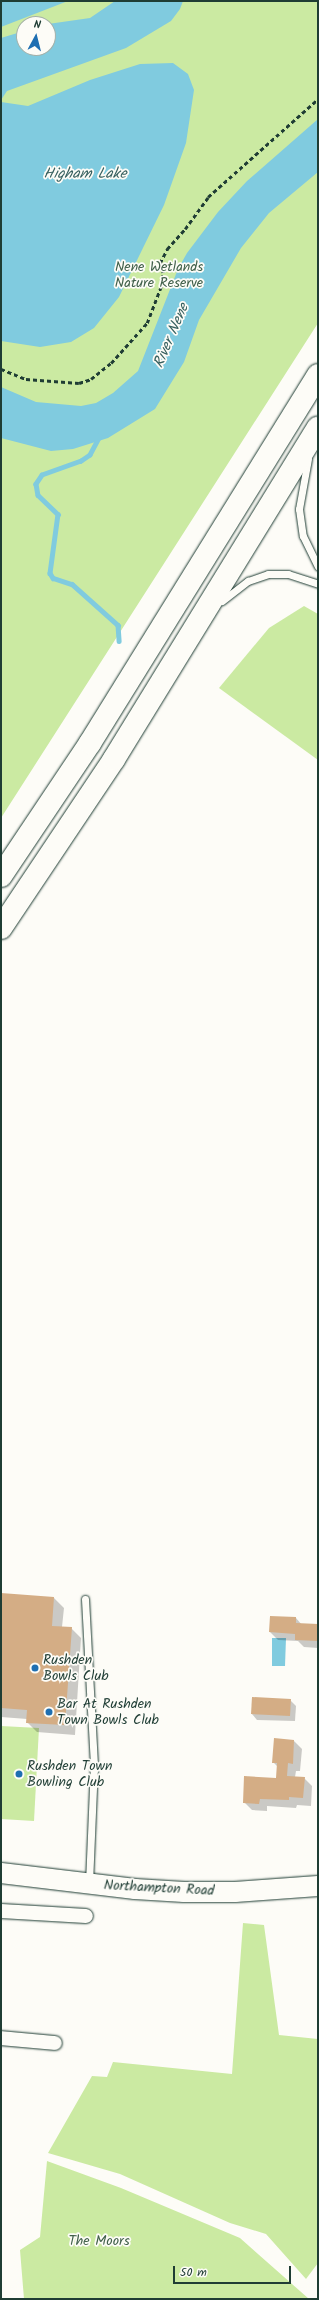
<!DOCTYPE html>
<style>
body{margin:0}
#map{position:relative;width:319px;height:2300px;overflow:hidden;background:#fdfcf7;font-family:Kalam,sans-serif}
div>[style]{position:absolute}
.green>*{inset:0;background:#cbeaa2}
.water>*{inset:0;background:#80cbdf}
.shadow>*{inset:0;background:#0003}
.stream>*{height:4.5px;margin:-2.25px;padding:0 2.25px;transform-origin:2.25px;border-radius:2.25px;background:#80cbdf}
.building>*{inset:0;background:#d4ad85}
.path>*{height:2.5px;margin-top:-1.25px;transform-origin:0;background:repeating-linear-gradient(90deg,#1f3d34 0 4px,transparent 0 7px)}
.roads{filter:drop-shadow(0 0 1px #1f3d34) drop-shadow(0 0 1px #1f3d34)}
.lane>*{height:7px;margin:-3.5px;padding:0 3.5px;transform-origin:3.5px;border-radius:3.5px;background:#fdfcf7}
.street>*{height:14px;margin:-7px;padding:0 7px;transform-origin:7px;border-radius:7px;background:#fdfcf7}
.secondary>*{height:20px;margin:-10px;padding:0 10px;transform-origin:10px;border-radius:10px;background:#fdfcf7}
.highway>*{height:22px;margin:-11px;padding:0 11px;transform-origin:11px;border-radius:11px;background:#fdfcf7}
.dots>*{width:11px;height:11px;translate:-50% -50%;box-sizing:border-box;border:2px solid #fdfcf7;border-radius:50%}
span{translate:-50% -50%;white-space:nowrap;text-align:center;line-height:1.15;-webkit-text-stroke:3.5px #fdfcf7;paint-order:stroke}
.park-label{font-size:14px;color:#41604a}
.poi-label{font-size:14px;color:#1f3d34}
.left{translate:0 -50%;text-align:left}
.street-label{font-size:14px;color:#1f3d34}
.water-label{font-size:15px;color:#37605f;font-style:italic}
.frame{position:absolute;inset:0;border:2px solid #1f3d34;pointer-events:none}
.north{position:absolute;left:16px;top:16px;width:40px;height:40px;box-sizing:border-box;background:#fdfcf7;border:1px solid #a4b0a9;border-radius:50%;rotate:7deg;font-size:11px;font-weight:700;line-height:16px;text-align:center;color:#1f3d34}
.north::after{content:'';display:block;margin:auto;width:14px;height:18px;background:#1f6fb2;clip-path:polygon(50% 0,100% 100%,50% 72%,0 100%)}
.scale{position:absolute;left:173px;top:2266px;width:118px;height:18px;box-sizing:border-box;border:2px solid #1f3d34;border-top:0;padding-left:5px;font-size:12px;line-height:14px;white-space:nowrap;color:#1f3d34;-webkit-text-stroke:3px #fdfcf7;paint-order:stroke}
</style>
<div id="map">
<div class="green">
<div style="clip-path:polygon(evenodd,1px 1px,318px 1px,318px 323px,1px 818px,1px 1px,24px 24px,48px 24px,48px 48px,24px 48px,24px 24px)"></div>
<div style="clip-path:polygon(304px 606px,318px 614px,318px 760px,219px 688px,269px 628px)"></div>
<div style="clip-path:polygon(1px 1726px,39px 1728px,34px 1821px,1px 1819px)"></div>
<div style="clip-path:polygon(243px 1923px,264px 1925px,279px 2035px,318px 2039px,318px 2263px,306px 2279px,266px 2234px,230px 2223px,120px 2174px,48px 2153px,92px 2076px,107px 2077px,113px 2062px,232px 2074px)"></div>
<div style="clip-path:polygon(47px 2161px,121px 2188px,240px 2238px,309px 2299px,24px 2299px,20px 2250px,40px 2237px)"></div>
</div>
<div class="water">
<div style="clip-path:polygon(1px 1px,68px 1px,1px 27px)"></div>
<div style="clip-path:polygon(115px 1px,183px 1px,180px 9px,171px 21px,126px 48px,7px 91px,1px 100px,1px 38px,24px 31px,24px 48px,48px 48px,48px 24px,90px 18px)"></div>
<div style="clip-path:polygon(173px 63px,188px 74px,194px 90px,186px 143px,164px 205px,119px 297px,94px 328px,71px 342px,40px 347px,1px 341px,1px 102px,28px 106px,90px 80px,140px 64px)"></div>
<div style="clip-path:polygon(318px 119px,318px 172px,269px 213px,241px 248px,199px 320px,184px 362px,155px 409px,108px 438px,73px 449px,51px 451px,1px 438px,1px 387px,36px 402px,81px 406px,96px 403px,113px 393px,138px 371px,178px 269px,187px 253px,218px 212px,247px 181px)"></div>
<div style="clip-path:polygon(272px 1638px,286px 1638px,285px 1666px,272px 1666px)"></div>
</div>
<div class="shadow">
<div style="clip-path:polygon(1px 1594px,54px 1598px,64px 1608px,62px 1627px,71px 1628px,81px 1638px,75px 1735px,37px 1732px,27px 1722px,27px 1719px,1px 1717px)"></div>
<div style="clip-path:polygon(296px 1618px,302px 1625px,318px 1625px,318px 1648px,304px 1647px,298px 1641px,278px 1640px,270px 1632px)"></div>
<div style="clip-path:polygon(290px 1700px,296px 1706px,295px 1721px,257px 1720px,252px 1714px)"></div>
<div style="clip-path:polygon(294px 1741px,302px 1749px,300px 1771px,296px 1771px,295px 1777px,304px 1778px,312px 1786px,311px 1806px,297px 1805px,296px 1808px,267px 1806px,267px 1811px,252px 1810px,244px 1802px,277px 1779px,278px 1767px,273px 1762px)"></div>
</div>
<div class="stream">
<div style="left:100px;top:436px;width:21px;rotate:118deg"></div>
<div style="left:90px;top:455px;width:11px;rotate:146deg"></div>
<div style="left:81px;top:461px;width:41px;rotate:160.3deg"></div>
<div style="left:42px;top:475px;width:11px;rotate:124deg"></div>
<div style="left:36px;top:484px;width:11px;rotate:80deg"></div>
<div style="left:38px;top:495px;width:28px;rotate:44deg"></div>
<div style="left:58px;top:514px;width:60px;rotate:97.7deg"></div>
<div style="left:50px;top:573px;width:6px;rotate:59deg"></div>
<div style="left:53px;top:578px;width:20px;rotate:18deg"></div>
<div style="left:72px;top:584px;width:62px;rotate:41.7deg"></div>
<div style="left:118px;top:625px;width:16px;rotate:86deg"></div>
</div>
<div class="building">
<div style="clip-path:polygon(1px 1593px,54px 1597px,52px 1626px,72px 1627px,65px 1725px,26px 1723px,27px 1710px,1px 1708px)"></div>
<div style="clip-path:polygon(270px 1616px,296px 1617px,296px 1623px,318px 1624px,318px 1641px,295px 1640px,295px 1634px,269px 1632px)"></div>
<div style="clip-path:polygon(252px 1697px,291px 1699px,290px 1716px,251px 1714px)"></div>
<div style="clip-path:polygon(274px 1738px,294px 1740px,293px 1764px,288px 1763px,287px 1776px,305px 1777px,303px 1798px,289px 1797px,289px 1800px,260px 1799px,259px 1804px,243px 1803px,244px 1776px,276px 1778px,277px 1763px,272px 1763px)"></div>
</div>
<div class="path">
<div style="left:1px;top:369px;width:27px;rotate:22deg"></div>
<div style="left:26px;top:379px;width:53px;rotate:4.3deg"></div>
<div style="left:79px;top:383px;width:13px;rotate:-18deg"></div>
<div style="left:91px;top:379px;width:26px;rotate:-39deg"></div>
<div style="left:111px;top:363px;width:54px;rotate:-48deg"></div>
<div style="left:147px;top:323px;width:40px;rotate:-69deg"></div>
<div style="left:161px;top:286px;width:13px;rotate:-81deg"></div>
<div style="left:163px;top:273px;width:10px;rotate:-107deg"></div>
<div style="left:160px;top:263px;width:16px;rotate:-63deg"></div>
<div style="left:167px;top:249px;width:27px;rotate:-48deg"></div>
<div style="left:185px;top:229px;width:39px;rotate:-54deg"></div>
<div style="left:208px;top:197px;width:147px;rotate:-41.7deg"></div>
</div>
<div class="roads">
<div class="lane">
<div style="left:308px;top:459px;width:51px;rotate:100.2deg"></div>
<div style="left:299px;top:509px;width:27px;rotate:82deg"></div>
<div style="left:303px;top:536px;width:34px;rotate:64deg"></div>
<div style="left:222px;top:601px;width:33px;rotate:-38deg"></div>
<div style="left:248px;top:581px;width:21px;rotate:-19deg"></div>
<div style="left:268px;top:574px;width:20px"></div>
<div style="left:288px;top:574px;width:32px;rotate:18deg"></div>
<div style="left:85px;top:1599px;width:165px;rotate:86.9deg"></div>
<div style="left:94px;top:1764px;width:118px;rotate:92.4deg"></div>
</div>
<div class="street">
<div style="left:1px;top:1911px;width:85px;rotate:3.4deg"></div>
<div style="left:1px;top:2038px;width:54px;rotate:5.3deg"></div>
</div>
<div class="secondary">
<div style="left:1px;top:1873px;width:135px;rotate:6.8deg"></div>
<div style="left:135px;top:1889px;width:49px;rotate:3.5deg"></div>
<div style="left:184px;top:1892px;width:51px"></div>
<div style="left:235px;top:1892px;width:83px;rotate:-4.1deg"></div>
</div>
<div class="highway">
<div style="left:1px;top:876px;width:160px;rotate:-56.2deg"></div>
<div style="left:90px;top:743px;width:433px;rotate:-58.2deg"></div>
<div style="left:1px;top:928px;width:203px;rotate:-56.2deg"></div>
<div style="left:114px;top:759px;width:389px;rotate:-58.4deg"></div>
</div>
</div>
<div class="dots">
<div style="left:35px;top:1668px;background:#1f6fb2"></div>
<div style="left:49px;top:1712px;background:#1f6fb2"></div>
<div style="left:19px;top:1774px;background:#1f6fb2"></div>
</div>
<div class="park-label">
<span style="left:159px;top:275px">Nene Wetlands<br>Nature Reserve</span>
<span style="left:99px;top:2241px">The Moors</span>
</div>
<div class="poi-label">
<span class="left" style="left:43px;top:1668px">Rushden<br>Bowls Club</span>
<span class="left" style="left:57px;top:1712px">Bar At Rushden<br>Town Bowls Club</span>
<span class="left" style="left:27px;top:1774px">Rushden Town<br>Bowling Club</span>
</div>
<div class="street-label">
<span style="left:159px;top:1888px;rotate:3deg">Northampton Road</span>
</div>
<div class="water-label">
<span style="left:85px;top:175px">Higham Lake</span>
<span style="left:172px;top:336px;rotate:-67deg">River Nene</span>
</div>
<div class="frame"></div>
<div class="north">N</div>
<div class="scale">50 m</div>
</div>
